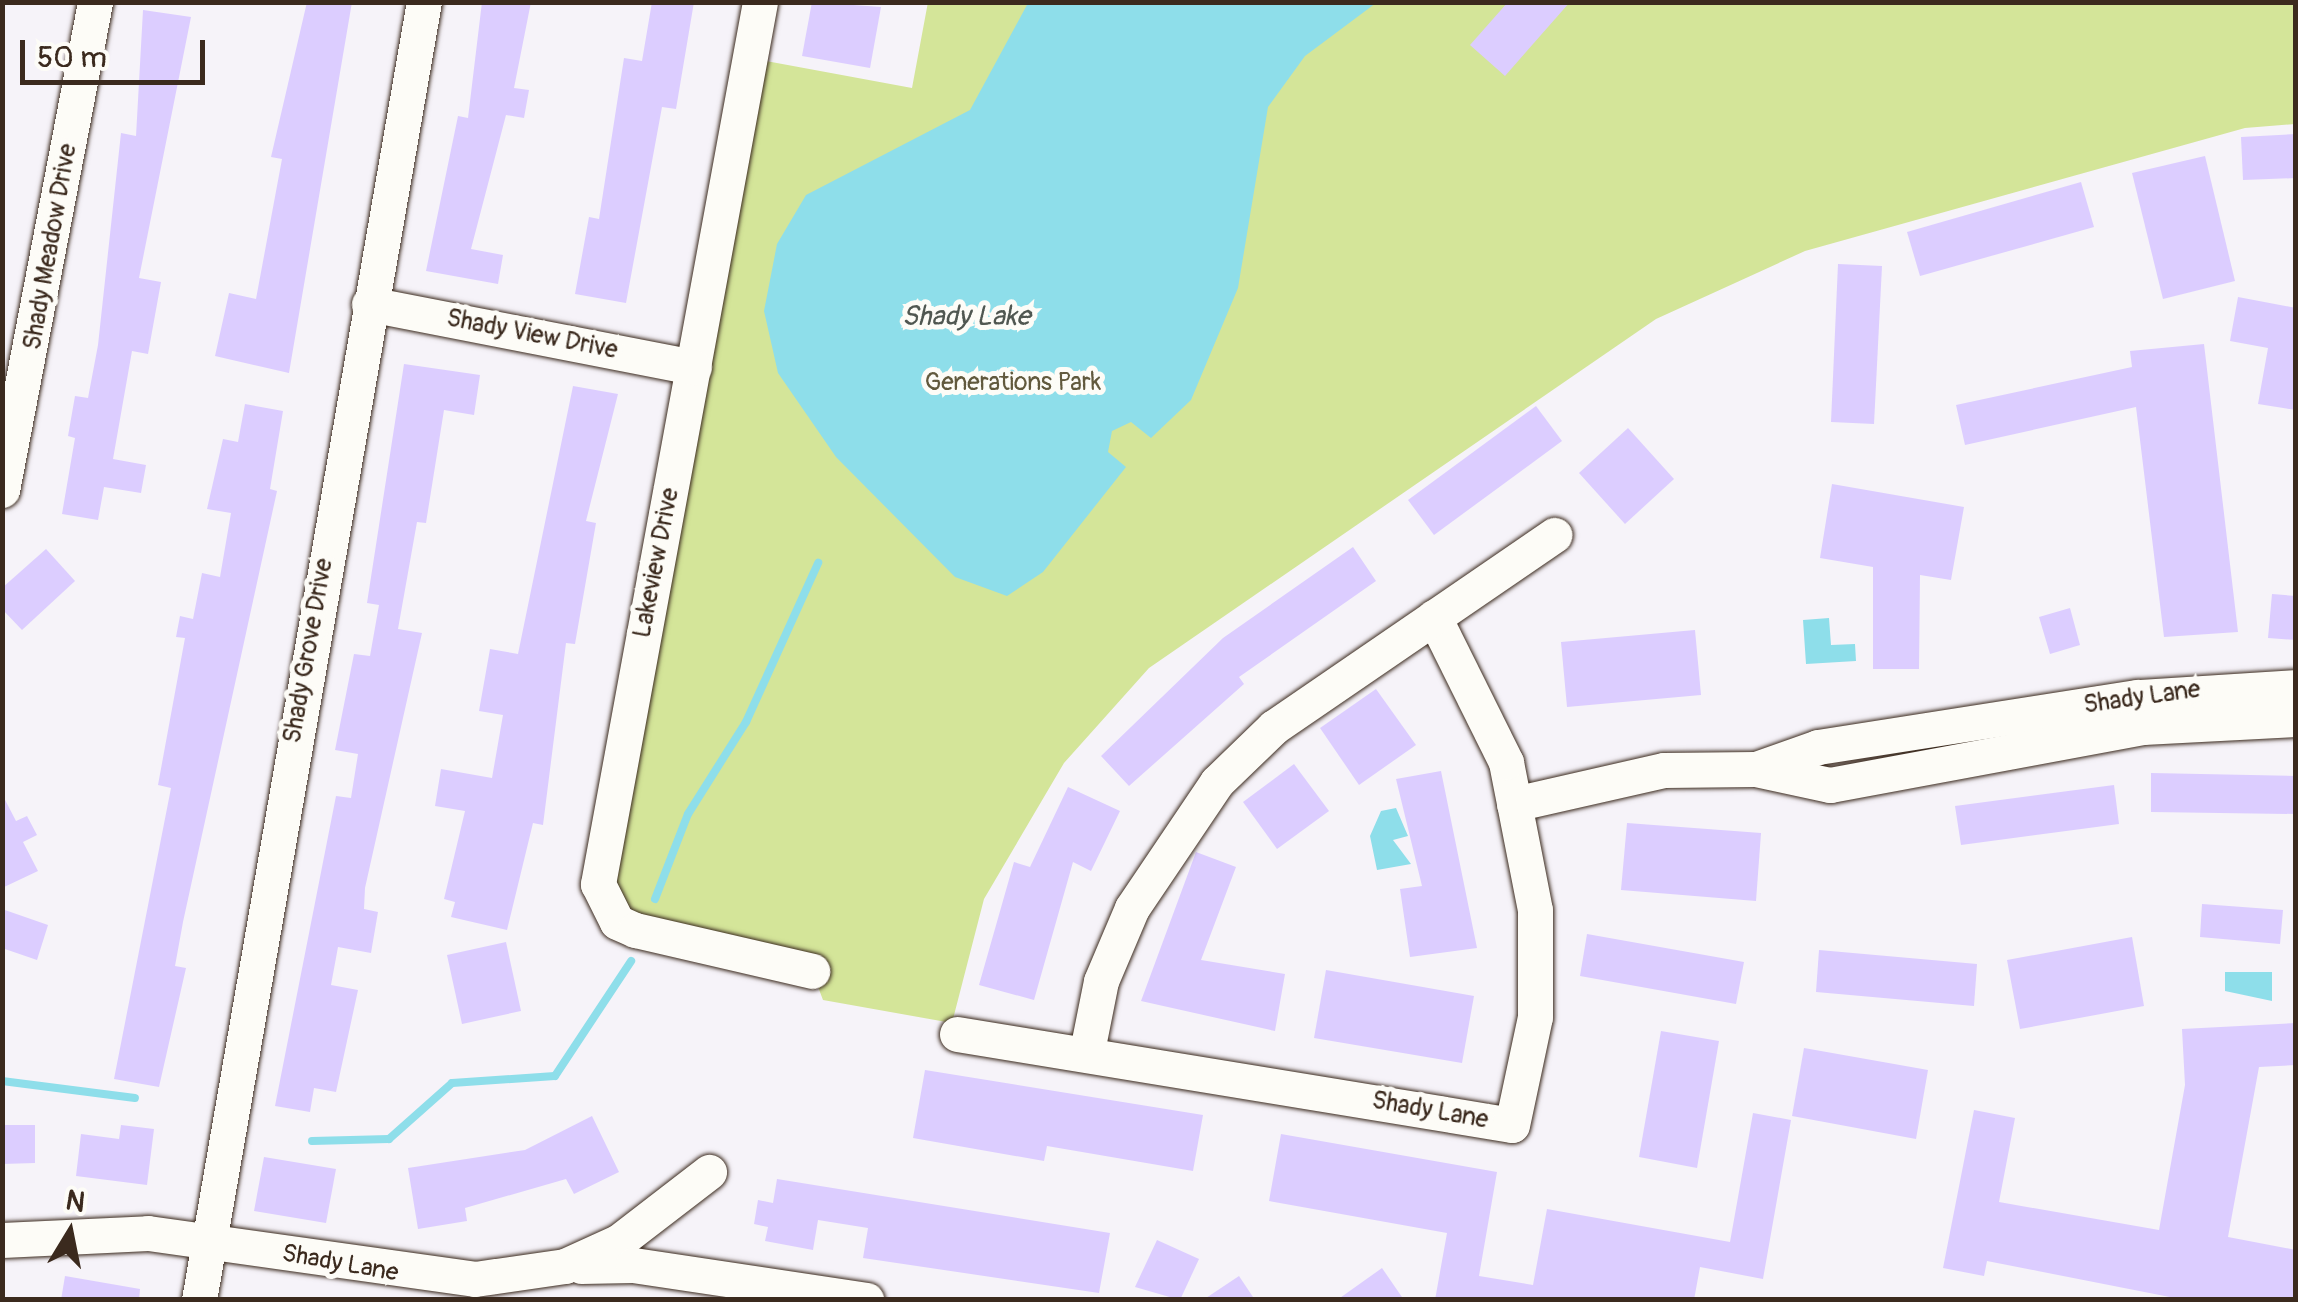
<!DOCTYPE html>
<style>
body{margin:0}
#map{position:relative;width:2298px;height:1302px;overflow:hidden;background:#f6f3f9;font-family:Pangolin,sans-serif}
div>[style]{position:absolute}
.green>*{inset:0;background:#d4e599}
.water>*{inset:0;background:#8edeea}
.stream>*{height:8px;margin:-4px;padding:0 4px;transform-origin:4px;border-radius:4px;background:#8edeea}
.building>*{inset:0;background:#dccdff}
.roads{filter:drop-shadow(0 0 2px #3b2a1e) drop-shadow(0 0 2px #3b2a1e)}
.minor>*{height:35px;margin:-17.5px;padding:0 17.5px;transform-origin:17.5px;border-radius:17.5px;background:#fdfcf7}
span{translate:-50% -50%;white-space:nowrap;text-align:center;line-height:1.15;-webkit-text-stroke:10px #fdfcf7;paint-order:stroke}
.street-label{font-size:25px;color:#3b2a1e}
.park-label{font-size:25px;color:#61593d}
.water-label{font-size:28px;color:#505751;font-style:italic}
.frame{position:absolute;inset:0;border:5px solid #3b2a1e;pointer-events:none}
.north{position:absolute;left:20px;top:1182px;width:100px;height:100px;-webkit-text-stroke:8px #fdfcf7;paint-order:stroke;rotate:10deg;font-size:28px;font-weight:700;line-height:40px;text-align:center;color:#3b2a1e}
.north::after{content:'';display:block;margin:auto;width:35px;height:45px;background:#3b2a1e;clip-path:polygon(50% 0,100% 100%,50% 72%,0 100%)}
.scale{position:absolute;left:20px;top:40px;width:185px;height:45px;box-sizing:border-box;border:5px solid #3b2a1e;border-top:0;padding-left:12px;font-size:30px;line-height:35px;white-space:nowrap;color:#3b2a1e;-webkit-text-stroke:8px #fdfcf7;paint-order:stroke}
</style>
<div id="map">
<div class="green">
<div style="clip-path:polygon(928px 2px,2295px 3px,2295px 124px,2245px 128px,1805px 251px,1656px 319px,1149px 668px,1064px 763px,984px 899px,952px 1023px,823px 1000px,812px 971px,635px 930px,603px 850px,750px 58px,912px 88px)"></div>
</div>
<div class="water">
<div style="clip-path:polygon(1028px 3px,1376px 3px,1305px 56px,1268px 107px,1238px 288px,1191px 400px,1151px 438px,1131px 422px,1112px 431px,1108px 452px,1126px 467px,1043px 572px,1007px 596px,955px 577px,836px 457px,778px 373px,764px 311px,777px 244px,806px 195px,970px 110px)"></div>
<div style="clip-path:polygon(1829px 618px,1831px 645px,1855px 644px,1856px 661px,1806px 664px,1803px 620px)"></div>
<div style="clip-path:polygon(1396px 808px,1408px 836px,1393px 840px,1411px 864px,1377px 870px,1370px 836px,1381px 811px)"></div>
<div style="clip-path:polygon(2225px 972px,2272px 972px,2272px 1001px,2225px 991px)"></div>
</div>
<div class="stream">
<div style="left:655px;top:899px;width:91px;rotate:-68.8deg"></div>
<div style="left:688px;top:814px;width:109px;rotate:-57.8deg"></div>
<div style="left:746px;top:722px;width:175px;rotate:-65.6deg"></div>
<div style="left:2px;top:1081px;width:134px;rotate:7.3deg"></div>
<div style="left:312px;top:1141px;width:77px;rotate:-1.5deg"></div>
<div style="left:389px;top:1139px;width:84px;rotate:-41.6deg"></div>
<div style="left:452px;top:1083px;width:103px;rotate:-3.9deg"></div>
<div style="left:555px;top:1076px;width:138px;rotate:-56.5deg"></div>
</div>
<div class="building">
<div style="clip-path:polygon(307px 2px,352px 2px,289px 373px,215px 356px,229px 293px,256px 299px,282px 159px,271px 157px)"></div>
<div style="clip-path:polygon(482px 2px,531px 2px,514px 88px,529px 90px,524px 118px,506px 115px,471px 249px,503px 255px,498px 284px,426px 271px,458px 116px,468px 118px)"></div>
<div style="clip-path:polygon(652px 2px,694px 2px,676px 109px,662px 107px,626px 303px,575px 294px,589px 217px,599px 219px,624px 58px,642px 61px)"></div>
<div style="clip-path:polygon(812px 2px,881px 7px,870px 68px,802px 56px)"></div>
<div style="clip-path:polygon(1508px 2px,1570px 2px,1505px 76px,1470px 45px)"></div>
<div style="clip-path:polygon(143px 10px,191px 17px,139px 278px,161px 282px,148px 354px,132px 351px,113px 459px,146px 465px,141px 493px,104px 487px,98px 520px,62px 514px,75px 438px,68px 436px,75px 396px,88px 398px,98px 345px,121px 133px,136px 136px)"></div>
<div style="clip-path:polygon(2296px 134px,2296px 178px,2243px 180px,2241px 137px)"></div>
<div style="clip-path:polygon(2205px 156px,2235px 281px,2163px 299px,2132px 173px)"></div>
<div style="clip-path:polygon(2081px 182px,2094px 227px,1920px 276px,1907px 232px)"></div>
<div style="clip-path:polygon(1838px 264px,1882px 266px,1874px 424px,1831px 422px)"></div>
<div style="clip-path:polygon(2238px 297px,2296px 308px,2296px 410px,2258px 404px,2268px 348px,2230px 341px)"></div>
<div style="clip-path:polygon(2204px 344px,2238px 632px,2164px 637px,2136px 407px,1965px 445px,1956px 405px,2132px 367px,2130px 351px)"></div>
<div style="clip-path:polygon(404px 364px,480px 375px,474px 415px,444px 410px,426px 523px,417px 522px,398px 629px,422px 633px,365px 888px,364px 909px,378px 912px,371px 953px,338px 947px,331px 985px,358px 990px,336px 1092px,314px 1088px,310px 1112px,275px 1106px,336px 796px,351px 798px,358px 754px,335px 750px,354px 654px,370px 656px,379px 605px,367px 603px)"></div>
<div style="clip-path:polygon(573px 386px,618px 394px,586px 521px,596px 523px,575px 644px,566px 643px,543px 825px,533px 823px,507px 930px,451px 917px,455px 902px,444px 899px,465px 811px,435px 806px,441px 769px,492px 778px,503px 715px,479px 711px,490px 649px,518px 654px)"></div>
<div style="clip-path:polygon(245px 404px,283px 411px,270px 489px,277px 491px,183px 922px,175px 966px,186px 968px,159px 1087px,114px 1079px,171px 788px,158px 785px,185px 638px,176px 637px,180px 616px,193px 619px,202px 573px,220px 577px,231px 513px,207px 509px,223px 439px,238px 442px)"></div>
<div style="clip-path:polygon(1536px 406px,1562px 441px,1434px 535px,1408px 500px)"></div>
<div style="clip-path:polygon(1628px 428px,1674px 479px,1625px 524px,1579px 473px)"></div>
<div style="clip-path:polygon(1832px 484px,1964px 507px,1951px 580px,1920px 575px,1919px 669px,1873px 669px,1873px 567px,1820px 558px)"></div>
<div style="clip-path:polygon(1353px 547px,1376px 581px,1239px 677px,1244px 684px,1129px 786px,1101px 756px,1223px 638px)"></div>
<div style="clip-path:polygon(46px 549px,75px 581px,22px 630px,2px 609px,2px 588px)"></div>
<div style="clip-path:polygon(2272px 594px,2296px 596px,2296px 640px,2268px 638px)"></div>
<div style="clip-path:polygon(2070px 608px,2080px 645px,2050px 654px,2039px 617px)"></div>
<div style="clip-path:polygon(1695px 630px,1701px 695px,1567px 707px,1561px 642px)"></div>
<div style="clip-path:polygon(1376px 689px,1416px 745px,1359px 785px,1320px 728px)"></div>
<div style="clip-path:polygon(1294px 764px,1329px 811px,1277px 849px,1243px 802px)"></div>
<div style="clip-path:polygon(1441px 771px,1477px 948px,1410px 957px,1400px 889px,1422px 886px,1396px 779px)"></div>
<div style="clip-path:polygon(2151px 773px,2296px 776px,2296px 814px,2151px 812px)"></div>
<div style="clip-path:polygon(2114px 785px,2119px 824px,1961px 845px,1955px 806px)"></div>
<div style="clip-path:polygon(1068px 787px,1120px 811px,1091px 871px,1073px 862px,1034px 1000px,979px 985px,1014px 862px,1030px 867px)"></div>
<div style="clip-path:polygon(2px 794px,16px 821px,27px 816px,37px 835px,23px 842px,38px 871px,2px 888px)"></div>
<div style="clip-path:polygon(1627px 823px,1761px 833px,1756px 901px,1621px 890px)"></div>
<div style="clip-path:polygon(1196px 852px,1236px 867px,1201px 960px,1285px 974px,1275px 1031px,1141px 1001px)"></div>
<div style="clip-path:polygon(2202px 904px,2283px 910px,2280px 944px,2200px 937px)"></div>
<div style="clip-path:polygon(2px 909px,48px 925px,37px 960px,2px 948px)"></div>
<div style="clip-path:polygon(1587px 934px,1744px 962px,1736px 1004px,1580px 976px)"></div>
<div style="clip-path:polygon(2132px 937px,2144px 1006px,2020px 1029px,2007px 960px)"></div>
<div style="clip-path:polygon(506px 942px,521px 1011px,462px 1024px,447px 955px)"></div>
<div style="clip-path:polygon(1819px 950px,1977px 964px,1974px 1006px,1816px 992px)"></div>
<div style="clip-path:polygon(1326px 970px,1474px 996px,1462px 1063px,1314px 1038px)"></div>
<div style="clip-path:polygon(2296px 1023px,2296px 1065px,2259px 1067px,2228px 1237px,2296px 1250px,2296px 1300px,2185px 1300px,1987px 1261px,1984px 1276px,1943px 1268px,1974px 1110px,2015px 1118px,1999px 1202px,2159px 1230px,2185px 1085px,2182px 1029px)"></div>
<div style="clip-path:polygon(1661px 1031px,1719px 1041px,1697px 1168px,1639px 1157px)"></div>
<div style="clip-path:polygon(1804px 1048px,1928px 1070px,1916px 1139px,1792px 1116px)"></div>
<div style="clip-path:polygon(925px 1070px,1203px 1115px,1193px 1171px,1047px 1146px,1044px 1161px,913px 1138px)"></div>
<div style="clip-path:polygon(1753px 1113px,1791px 1120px,1763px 1279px,1700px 1267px,1694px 1300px,1435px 1300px,1447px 1233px,1269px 1201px,1281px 1134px,1497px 1172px,1479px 1276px,1533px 1285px,1547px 1209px,1730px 1242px)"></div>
<div style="clip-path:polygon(592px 1116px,619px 1172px,574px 1194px,566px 1179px,465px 1208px,467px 1221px,418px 1229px,408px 1168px,525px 1150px)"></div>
<div style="clip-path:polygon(2px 1125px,35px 1125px,35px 1163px,2px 1164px)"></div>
<div style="clip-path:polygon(121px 1125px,154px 1129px,147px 1185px,76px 1176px,81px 1134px,119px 1139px)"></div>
<div style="clip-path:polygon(264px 1157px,336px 1169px,326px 1223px,254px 1211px)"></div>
<div style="clip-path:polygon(777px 1179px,1110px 1233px,1099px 1293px,863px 1258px,868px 1228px,818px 1220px,813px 1250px,765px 1241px,768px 1227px,754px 1224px,758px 1200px,773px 1203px)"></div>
<div style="clip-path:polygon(1157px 1240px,1199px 1259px,1180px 1300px,1135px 1287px)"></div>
<div style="clip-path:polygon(1382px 1268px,1404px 1300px,1337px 1300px)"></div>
<div style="clip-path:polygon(65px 1276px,140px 1289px,139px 1300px,61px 1300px)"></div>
<div style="clip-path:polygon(1239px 1276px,1255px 1300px,1203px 1300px)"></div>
</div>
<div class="roads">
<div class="minor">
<div style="left:760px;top:2px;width:897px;rotate:100.41deg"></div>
<div style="left:598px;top:884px;width:42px;rotate:63.4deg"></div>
<div style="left:617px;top:922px;width:20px;rotate:24deg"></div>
<div style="left:635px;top:930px;width:182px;rotate:13deg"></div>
<div style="left:369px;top:304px;width:331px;rotate:11deg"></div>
<div style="left:2px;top:490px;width:497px;rotate:-79.2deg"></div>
<div style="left:1756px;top:769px;width:66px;rotate:-19.5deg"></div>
<div style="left:1818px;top:747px;width:324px;rotate:-8.9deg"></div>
<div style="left:2138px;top:697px;width:158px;rotate:-3.6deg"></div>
<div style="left:1514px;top:804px;width:154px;rotate:-12.8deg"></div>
<div style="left:1664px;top:770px;width:91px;rotate:-0.6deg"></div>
<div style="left:1755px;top:769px;width:77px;rotate:12deg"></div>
<div style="left:1830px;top:785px;width:318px;rotate:-10.5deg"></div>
<div style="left:2143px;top:727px;width:153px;rotate:-3deg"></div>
<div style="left:957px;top:1034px;width:562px;rotate:9.31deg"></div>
<div style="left:1512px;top:1125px;width:110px;rotate:-78deg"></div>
<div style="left:1535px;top:1017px;width:107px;rotate:-90deg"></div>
<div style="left:1535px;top:910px;width:151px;rotate:-101.1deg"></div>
<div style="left:1506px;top:762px;width:162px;rotate:-116.4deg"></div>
<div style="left:1087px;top:1051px;width:71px;rotate:-78.7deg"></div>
<div style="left:1101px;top:981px;width:79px;rotate:-67deg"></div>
<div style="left:1132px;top:908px;width:152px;rotate:-56deg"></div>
<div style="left:1217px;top:782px;width:79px;rotate:-44deg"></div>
<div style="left:1274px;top:727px;width:340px;rotate:-34.4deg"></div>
<div style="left:2px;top:1240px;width:146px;rotate:-2.7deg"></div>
<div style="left:148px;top:1233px;width:330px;rotate:8deg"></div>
<div style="left:475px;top:1279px;width:91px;rotate:-8.2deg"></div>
<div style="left:565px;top:1266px;width:58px;rotate:-24.4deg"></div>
<div style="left:618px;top:1242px;width:115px;rotate:-37.6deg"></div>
<div style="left:581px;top:1266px;width:52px;rotate:-1.1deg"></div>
<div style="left:633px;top:1265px;width:236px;rotate:8.5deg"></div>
<div style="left:199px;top:1300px;width:1317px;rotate:-80.17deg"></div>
</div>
</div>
<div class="street-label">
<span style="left:51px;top:247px;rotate:-80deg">Shady Meadow Drive</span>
<span style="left:532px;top:335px;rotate:11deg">Shady View Drive</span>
<span style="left:657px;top:563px;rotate:-79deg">Lakeview Drive</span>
<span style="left:309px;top:651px;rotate:-80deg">Shady Grove Drive</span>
<span style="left:2142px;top:698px;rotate:-8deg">Shady Lane</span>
<span style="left:1430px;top:1111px;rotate:10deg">Shady Lane</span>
<span style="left:340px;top:1264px;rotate:10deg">Shady Lane</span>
</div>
<div class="park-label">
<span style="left:1013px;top:383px">Generations Park</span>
</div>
<div class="water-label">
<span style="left:966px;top:317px">Shady Lake</span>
</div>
<div class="frame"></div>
<div class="north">N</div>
<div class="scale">50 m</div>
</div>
